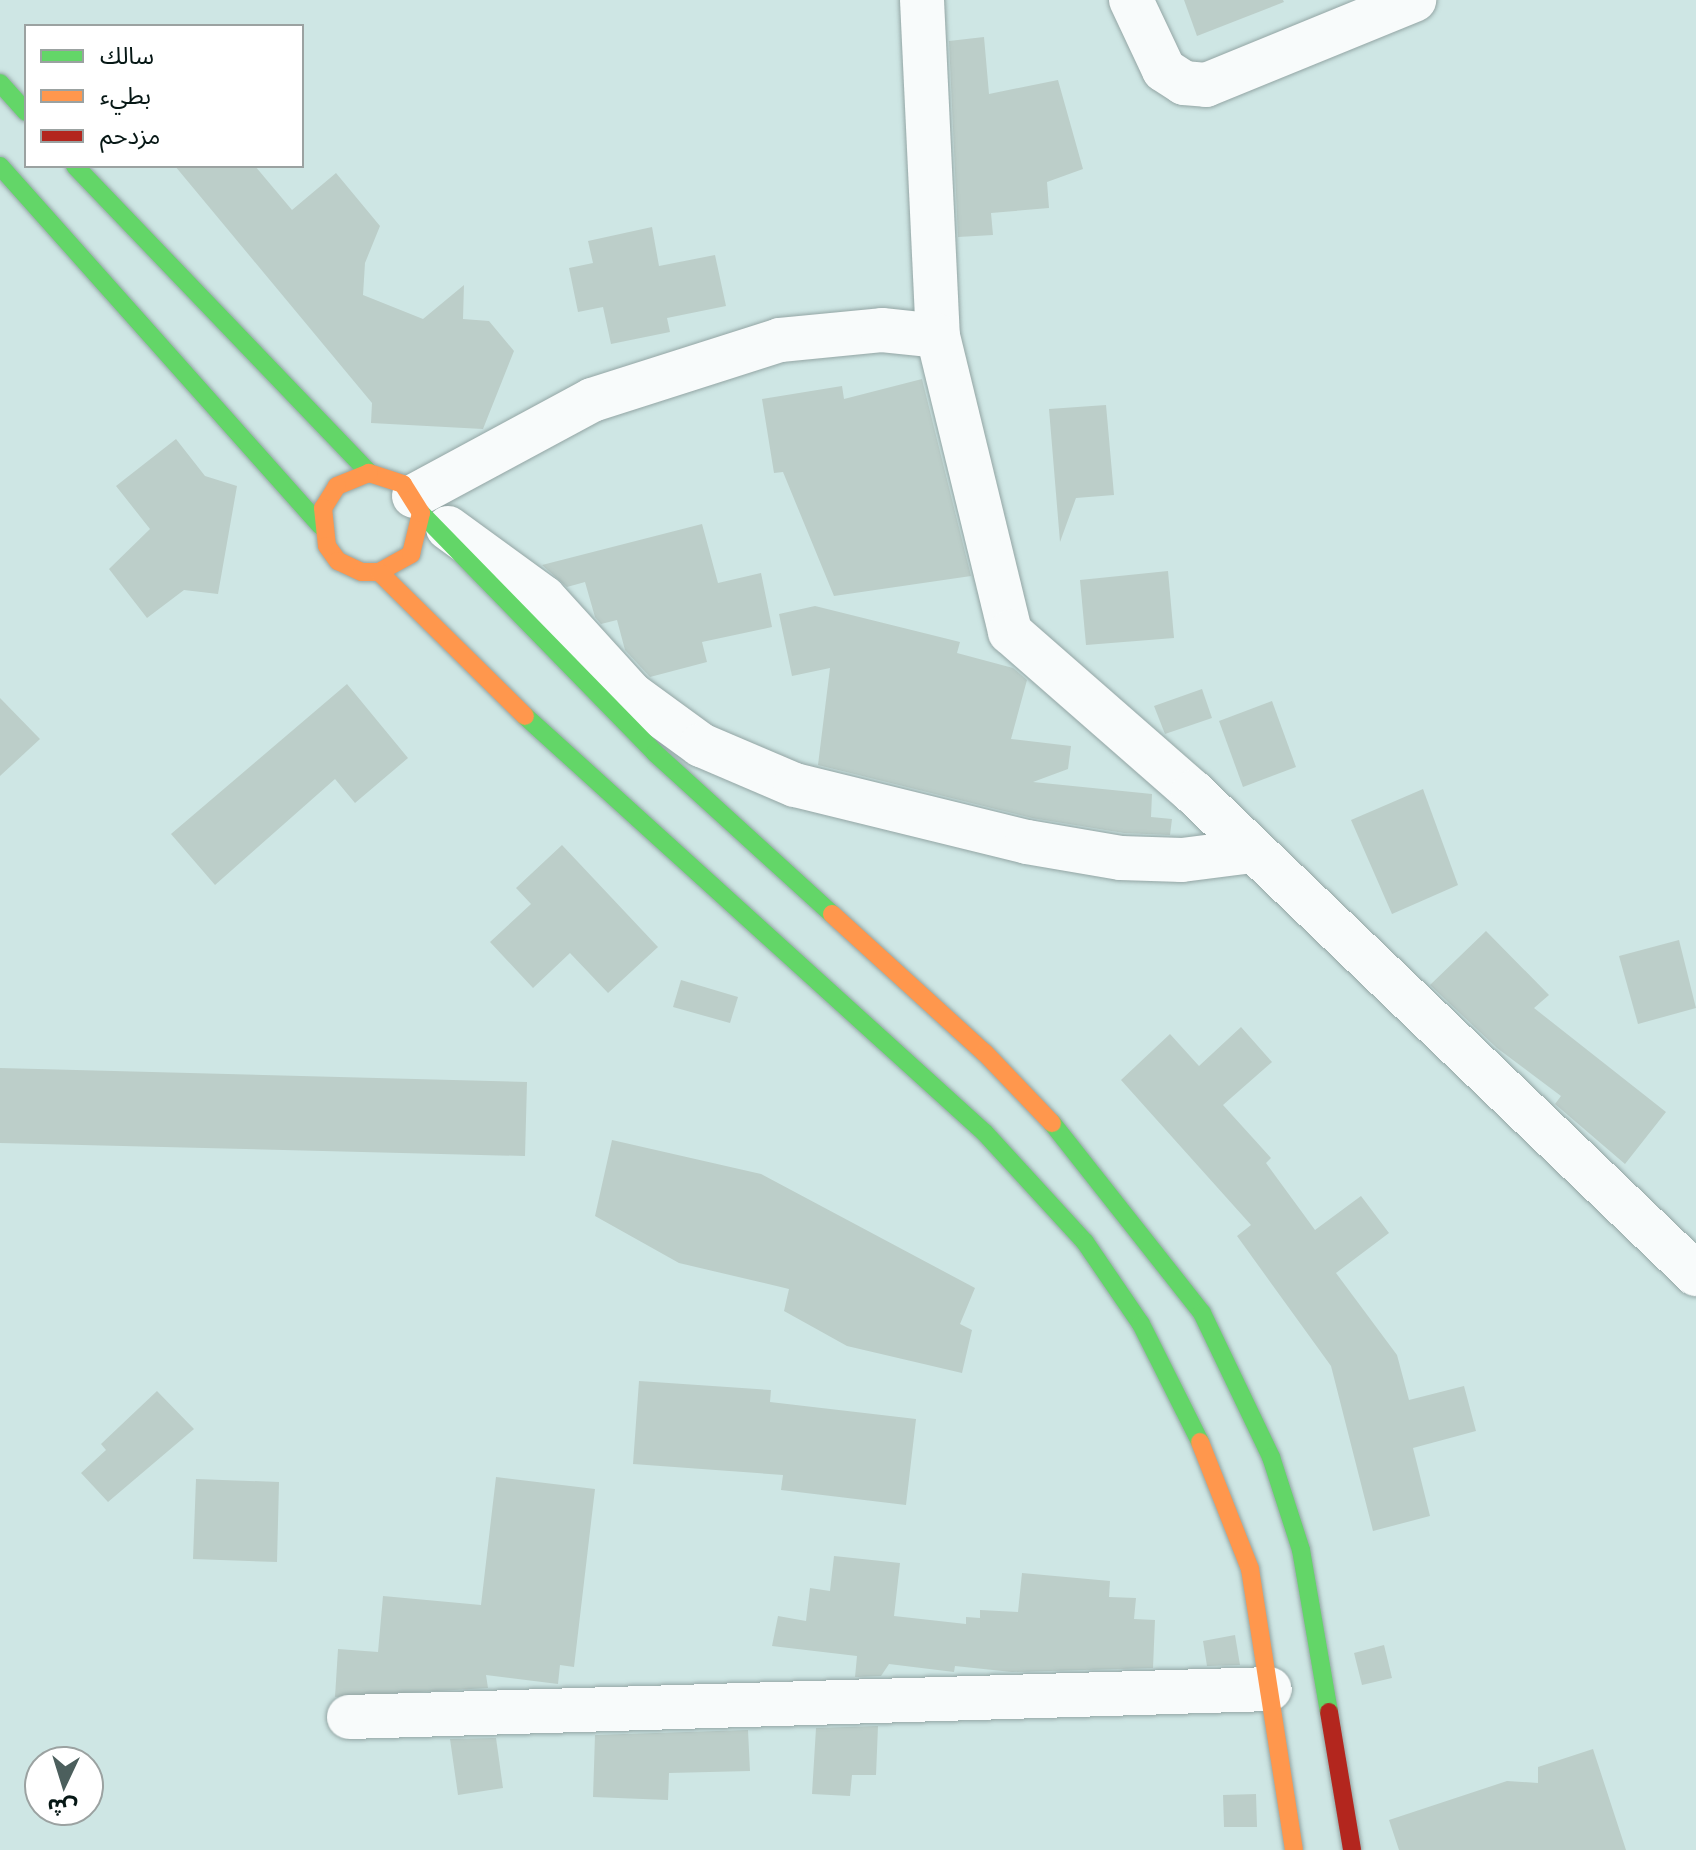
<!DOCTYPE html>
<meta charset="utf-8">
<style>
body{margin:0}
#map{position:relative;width:1696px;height:1850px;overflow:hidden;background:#cee6e4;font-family:Quicksand,"Noto Sans Arabic",sans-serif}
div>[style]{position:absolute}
.building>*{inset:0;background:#bccec9}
.roads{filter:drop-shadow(0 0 2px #93a5a4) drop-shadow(0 0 2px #93a5a4)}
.street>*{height:44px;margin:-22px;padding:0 22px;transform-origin:22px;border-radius:22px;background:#f8fbfb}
.fast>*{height:18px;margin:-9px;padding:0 9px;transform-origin:9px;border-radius:9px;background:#63d668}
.slow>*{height:18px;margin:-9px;padding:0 9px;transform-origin:9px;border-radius:9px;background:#ff974d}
.jam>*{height:18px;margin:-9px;padding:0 9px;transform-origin:9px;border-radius:9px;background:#b3261e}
span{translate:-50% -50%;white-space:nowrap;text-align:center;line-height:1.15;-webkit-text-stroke:6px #fff;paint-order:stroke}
.legend{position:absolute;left:24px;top:24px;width:280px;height:144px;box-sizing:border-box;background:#fff;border:2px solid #9ba2a1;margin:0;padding:10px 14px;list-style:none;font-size:24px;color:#061715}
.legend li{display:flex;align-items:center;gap:16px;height:40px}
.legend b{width:40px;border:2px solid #9ba2a1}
.north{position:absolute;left:24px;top:1746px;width:80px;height:80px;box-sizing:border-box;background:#fff;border:2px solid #9ba2a1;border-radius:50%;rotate:184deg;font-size:22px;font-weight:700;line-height:32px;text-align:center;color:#061715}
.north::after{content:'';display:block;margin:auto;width:28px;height:36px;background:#4c5f5d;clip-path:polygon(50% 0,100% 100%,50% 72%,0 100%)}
</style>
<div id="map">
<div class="building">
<div style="clip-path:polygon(1184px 0,1283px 0,1284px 2px,1197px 36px)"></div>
<div style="clip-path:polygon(984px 37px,989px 94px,1058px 80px,1083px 169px,1047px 182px,1049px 208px,991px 213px,993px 235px,958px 237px,949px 41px)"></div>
<div style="clip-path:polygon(175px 166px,255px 166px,292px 210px,336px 173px,380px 226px,365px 263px,363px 295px,423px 319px,464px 285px,463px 319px,489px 321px,514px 351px,483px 429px,371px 423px,372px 403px)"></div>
<div style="clip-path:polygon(652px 227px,659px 266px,715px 255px,726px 306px,667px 318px,670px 332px,611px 344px,603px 307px,578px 312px,569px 268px,593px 263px,588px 241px)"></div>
<div style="clip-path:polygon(922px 379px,971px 576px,834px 596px,783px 472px,774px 473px,762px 399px,842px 386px,844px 399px)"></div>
<div style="clip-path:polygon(1106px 405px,1114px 495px,1076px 498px,1060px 542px,1049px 409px)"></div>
<div style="clip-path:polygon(176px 439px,205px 476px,237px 486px,218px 594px,184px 590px,147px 618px,109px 569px,150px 529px,116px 486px)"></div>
<div style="clip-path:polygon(702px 524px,718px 583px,761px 573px,772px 627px,702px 642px,707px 662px,650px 677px,625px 650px,617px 620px,601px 624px,595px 617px,585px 582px,567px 587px,542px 565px)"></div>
<div style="clip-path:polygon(1168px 571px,1174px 638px,1086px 645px,1080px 580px)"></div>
<div style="clip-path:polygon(815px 606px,960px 642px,957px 653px,1013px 668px,1027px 680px,1011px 739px,1071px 746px,1068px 769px,1033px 782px,1152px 794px,1151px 817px,1172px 819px,1170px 835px,1124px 833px,1032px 818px,818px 765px,830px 668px,792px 676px,779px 614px)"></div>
<div style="clip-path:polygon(347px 684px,408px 758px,355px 803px,335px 779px,215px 885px,171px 834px)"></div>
<div style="clip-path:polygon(1202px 689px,1212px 718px,1165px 734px,1154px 706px)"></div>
<div style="clip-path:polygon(0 698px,40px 739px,0 776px)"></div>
<div style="clip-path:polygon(1272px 701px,1296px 767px,1243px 787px,1219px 721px)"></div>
<div style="clip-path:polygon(1423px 789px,1458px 885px,1392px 914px,1351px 820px)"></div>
<div style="clip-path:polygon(562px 845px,658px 947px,608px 993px,570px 953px,533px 988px,490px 942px,531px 904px,516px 888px)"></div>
<div style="clip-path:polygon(1486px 931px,1549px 995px,1534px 1008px,1666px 1112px,1625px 1164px,1555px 1104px,1561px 1096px,1497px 1048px,1430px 985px)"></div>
<div style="clip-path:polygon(1679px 940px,1696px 1008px,1638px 1024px,1619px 956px)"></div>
<div style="clip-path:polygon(681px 980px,738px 997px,730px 1023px,673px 1007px)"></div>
<div style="clip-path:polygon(1241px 1027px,1272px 1062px,1223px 1105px,1271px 1158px,1266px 1163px,1315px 1230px,1361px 1196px,1389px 1233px,1336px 1273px,1397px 1355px,1409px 1400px,1464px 1386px,1476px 1431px,1413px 1448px,1430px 1516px,1373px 1531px,1331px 1366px,1237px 1236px,1251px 1225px,1121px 1080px,1170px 1034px,1199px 1066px)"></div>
<div style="clip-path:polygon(0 1068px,527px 1082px,525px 1156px,0 1143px)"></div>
<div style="clip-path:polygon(612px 1140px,761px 1174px,975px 1288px,960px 1324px,972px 1330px,962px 1373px,847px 1346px,784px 1311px,789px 1289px,679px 1263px,595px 1216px)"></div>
<div style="clip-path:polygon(639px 1381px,771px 1390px,770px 1402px,916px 1419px,906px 1505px,781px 1490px,783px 1475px,633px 1464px)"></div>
<div style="clip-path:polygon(157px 1391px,194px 1429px,108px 1502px,81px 1473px,106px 1450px,101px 1444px)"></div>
<div style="clip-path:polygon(496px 1477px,595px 1489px,574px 1667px,560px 1665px,558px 1684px,486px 1675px,488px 1688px,335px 1697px,338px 1649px,378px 1652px,383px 1596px,481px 1605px)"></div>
<div style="clip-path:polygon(196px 1479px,279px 1482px,277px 1562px,193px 1559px)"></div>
<div style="clip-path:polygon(834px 1556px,900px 1563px,894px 1616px,966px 1624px,966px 1617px,980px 1618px,980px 1610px,1018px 1612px,1022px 1573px,1110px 1581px,1109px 1597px,1136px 1598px,1134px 1619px,1155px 1620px,1153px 1668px,1012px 1672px,955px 1666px,954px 1672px,889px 1664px,881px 1676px,855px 1677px,857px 1656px,772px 1646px,778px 1616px,806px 1621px,810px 1588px,830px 1591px)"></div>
<div style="clip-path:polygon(1235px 1635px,1240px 1665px,1207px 1666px,1203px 1641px)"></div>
<div style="clip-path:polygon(1384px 1645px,1392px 1678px,1362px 1685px,1354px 1653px)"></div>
<div style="clip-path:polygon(878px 1726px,876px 1775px,852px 1775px,850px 1796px,812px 1794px,816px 1728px)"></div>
<div style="clip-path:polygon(748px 1730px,750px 1771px,669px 1773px,668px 1800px,593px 1797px,595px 1735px)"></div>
<div style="clip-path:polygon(496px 1738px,503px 1788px,458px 1795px,450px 1739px)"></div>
<div style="clip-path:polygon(1593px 1749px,1626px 1850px,1399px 1850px,1389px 1820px,1507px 1781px,1538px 1783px,1538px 1767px)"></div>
<div style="clip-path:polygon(1256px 1794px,1257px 1827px,1224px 1827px,1223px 1795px)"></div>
</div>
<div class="roads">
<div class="street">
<div style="left:922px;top:0;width:336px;rotate:87.3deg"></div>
<div style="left:938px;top:336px;width:305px;rotate:76.3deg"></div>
<div style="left:1010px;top:632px;width:243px;rotate:41.2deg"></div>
<div style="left:1193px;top:792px;width:697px;rotate:43.78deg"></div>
<div style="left:1131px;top:0;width:77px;rotate:64.8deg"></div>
<div style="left:1164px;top:70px;width:24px;rotate:33deg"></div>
<div style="left:1184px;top:83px;width:22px;rotate:5deg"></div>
<div style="left:1206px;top:85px;width:225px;rotate:-22.2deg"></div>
<div style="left:414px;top:496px;width:202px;rotate:-28.3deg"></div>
<div style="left:592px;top:400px;width:197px;rotate:-17.7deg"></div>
<div style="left:780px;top:340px;width:102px;rotate:-5.6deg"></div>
<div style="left:882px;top:330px;width:56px;rotate:6.1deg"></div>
<div style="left:448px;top:528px;width:119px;rotate:36.1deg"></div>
<div style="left:544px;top:598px;width:130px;rotate:47.8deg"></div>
<div style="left:631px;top:694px;width:87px;rotate:36.1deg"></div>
<div style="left:701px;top:745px;width:102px;rotate:23.1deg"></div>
<div style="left:795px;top:785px;width:239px;rotate:13.8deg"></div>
<div style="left:1027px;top:842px;width:95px;rotate:9.7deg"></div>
<div style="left:1121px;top:858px;width:61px;rotate:1.9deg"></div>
<div style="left:1182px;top:860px;width:71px;rotate:-7.3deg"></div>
<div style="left:349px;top:1717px;width:921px;rotate:-1.74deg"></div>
</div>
<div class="fast">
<div style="left:0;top:83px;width:39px;rotate:48deg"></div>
<div style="left:0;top:166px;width:482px;rotate:48.3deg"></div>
<div style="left:75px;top:166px;width:425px;rotate:46.2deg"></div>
<div style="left:421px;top:513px;width:335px;rotate:45.7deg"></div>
<div style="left:655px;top:753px;width:239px;rotate:42.3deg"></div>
<div style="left:525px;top:716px;width:621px;rotate:42.19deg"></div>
<div style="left:985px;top:1133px;width:148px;rotate:47.5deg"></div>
<div style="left:1085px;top:1242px;width:99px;rotate:55.7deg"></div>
<div style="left:1141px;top:1324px;width:132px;rotate:63.4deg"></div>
<div style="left:1052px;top:1123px;width:242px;rotate:51.7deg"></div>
<div style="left:1202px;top:1313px;width:160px;rotate:64.4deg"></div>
<div style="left:1271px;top:1457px;width:98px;rotate:72.1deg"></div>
<div style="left:1301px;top:1550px;width:164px;rotate:80.2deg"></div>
</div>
<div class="slow">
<div style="left:379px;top:572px;width:37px;rotate:-29deg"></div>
<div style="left:411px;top:554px;width:42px;rotate:-76.3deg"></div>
<div style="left:421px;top:513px;width:34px;rotate:-122deg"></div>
<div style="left:403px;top:484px;width:36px;rotate:-162deg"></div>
<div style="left:369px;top:473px;width:35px;rotate:158deg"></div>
<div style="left:337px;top:486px;width:26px;rotate:122deg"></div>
<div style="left:323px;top:508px;width:38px;rotate:84deg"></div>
<div style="left:327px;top:546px;width:19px;rotate:54deg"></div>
<div style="left:338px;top:561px;width:26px;rotate:25deg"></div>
<div style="left:362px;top:572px;width:17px"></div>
<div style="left:379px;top:572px;width:205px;rotate:44.6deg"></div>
<div style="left:832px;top:914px;width:207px;rotate:42.3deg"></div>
<div style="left:985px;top:1053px;width:97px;rotate:46.3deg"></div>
<div style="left:1200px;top:1442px;width:136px;rotate:68.5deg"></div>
<div style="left:1250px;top:1569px;width:284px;rotate:81.1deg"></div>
</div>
<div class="jam">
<div style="left:1329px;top:1712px;width:140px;rotate:80.5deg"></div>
</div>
</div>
<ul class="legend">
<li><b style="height:10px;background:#63d668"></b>سالك</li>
<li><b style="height:10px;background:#ff974d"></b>بطيء</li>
<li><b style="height:10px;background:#b3261e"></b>مزدحم</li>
</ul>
<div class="north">ش</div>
</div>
